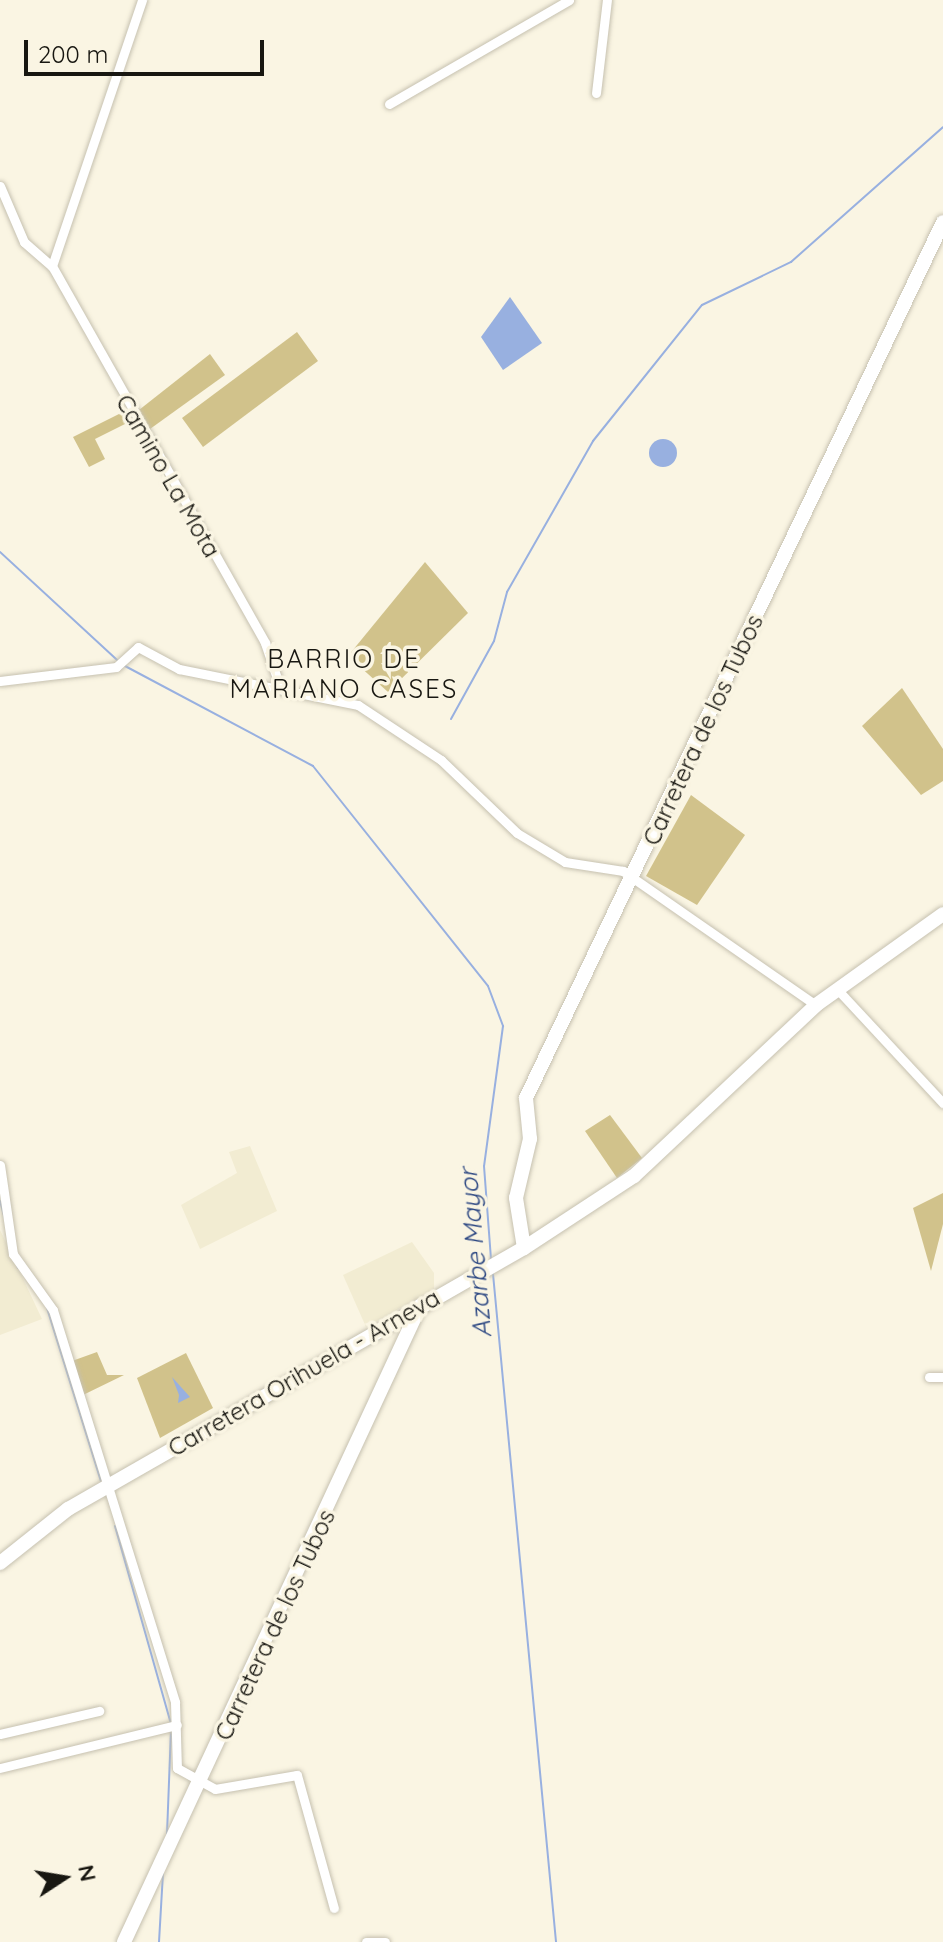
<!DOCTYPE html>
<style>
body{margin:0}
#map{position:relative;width:943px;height:1942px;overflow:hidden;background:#faf5e3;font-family:Quicksand,sans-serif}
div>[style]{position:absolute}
.built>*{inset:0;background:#f2ecd2}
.green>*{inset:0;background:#d1c28b}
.water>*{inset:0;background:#98b0e0}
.round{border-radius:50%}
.stream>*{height:2px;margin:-1px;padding:0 1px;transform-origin:1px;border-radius:1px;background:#98b0e0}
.roads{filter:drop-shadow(0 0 2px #c6c1b0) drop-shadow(0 0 2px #c6c1b0)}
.street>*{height:9px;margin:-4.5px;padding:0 4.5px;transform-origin:4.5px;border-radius:4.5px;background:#fff}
.secondary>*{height:14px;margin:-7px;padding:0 7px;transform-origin:7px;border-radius:7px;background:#fff}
span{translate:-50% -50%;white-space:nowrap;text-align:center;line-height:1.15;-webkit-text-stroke:7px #faf5e3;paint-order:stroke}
.street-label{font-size:24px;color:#181711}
.neighbourhood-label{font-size:26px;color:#181711;letter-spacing:2px}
.water-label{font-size:26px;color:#2c4782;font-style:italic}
.north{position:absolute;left:24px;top:1838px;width:80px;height:80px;-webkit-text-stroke:6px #faf5e3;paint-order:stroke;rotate:78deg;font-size:22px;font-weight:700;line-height:32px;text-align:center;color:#181711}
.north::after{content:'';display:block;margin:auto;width:28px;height:36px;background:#181711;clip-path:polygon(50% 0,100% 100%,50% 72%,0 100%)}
.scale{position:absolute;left:24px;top:40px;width:240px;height:36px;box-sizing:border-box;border:4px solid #181711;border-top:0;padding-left:10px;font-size:24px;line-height:28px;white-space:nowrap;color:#181711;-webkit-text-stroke:6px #faf5e3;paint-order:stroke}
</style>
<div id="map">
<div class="built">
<div style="clip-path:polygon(250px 1146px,277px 1211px,200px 1249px,181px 1205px,237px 1173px,229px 1152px)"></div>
<div style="clip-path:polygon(0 1230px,42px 1319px,0 1335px)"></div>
<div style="clip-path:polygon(412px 1242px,434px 1273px,434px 1289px,366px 1327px,343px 1275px)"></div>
</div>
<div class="green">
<div style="clip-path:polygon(297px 332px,318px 361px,203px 447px,182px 418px)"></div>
<div style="clip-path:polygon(210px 354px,225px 375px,150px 429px,139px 410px)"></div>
<div style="clip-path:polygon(125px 411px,131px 421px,95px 439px,105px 459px,89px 467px,73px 437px)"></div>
<div style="clip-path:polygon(425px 562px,468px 613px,388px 692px,348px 656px)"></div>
<div style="clip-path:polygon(902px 688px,943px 749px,943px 781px,921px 795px,862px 726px)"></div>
<div style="clip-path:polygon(691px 795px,745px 835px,697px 905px,646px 876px)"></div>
<div style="clip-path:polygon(610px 1115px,642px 1158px,617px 1178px,585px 1131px)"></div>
<div style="clip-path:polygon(943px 1193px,943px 1224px,931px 1271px,913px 1208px)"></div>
<div style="clip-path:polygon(97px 1352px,107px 1375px,124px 1375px,83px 1395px,72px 1361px)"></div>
<div style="clip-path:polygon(186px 1353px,213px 1408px,160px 1438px,137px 1378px)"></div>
</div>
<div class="water">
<div style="clip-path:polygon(510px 297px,542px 343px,503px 370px,481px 337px)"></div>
<div class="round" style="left:649px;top:439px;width:28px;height:28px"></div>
<div style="clip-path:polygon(172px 1377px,190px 1397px,178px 1403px,179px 1395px)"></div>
</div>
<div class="stream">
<div style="left:0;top:552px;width:159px;rotate:42.7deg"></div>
<div style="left:125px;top:666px;width:213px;rotate:28deg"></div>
<div style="left:313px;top:766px;width:281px;rotate:51.5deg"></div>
<div style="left:488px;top:986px;width:43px;rotate:69.4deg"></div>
<div style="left:503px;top:1026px;width:141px;rotate:97.7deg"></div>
<div style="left:484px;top:1166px;width:94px;rotate:85.7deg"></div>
<div style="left:451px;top:719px;width:89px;rotate:-61.1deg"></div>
<div style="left:494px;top:641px;width:51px;rotate:-75.1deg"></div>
<div style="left:507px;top:592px;width:174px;rotate:-60.3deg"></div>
<div style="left:593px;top:441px;width:174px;rotate:-51.3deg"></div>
<div style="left:702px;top:305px;width:99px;rotate:-25.8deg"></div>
<div style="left:791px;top:262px;width:203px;rotate:-41.6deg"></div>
<div style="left:0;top:1201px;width:69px;rotate:75deg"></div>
<div style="left:493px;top:1274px;width:671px;rotate:84.61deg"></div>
<div style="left:47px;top:1308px;width:181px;rotate:72.7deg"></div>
<div style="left:115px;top:1526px;width:206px;rotate:74.2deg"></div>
<div style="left:167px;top:1834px;width:105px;rotate:-87.8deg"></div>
<div style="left:159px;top:1942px;width:69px;rotate:-86.7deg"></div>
</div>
<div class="roads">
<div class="street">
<div style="left:596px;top:93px;width:94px;rotate:-83.3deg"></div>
<div style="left:389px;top:104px;width:208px;rotate:-30deg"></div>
<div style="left:0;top:186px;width:61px;rotate:66.8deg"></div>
<div style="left:24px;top:242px;width:37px;rotate:41deg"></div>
<div style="left:52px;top:266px;width:433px;rotate:60.5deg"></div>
<div style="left:265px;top:643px;width:46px;rotate:71.2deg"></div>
<div style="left:52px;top:266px;width:281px;rotate:-71.3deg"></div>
<div style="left:0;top:681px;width:117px;rotate:-6.9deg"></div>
<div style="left:116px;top:667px;width:30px;rotate:-42deg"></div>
<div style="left:138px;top:647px;width:47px;rotate:28.2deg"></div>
<div style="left:179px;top:669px;width:183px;rotate:11.4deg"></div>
<div style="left:358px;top:705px;width:100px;rotate:33.5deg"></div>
<div style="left:441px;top:760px;width:105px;rotate:43.8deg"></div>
<div style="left:517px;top:833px;width:56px;rotate:31.1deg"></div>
<div style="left:565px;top:862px;width:59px;rotate:8.8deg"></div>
<div style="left:623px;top:871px;width:235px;rotate:34.8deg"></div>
<div style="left:837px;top:989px;width:156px;rotate:47.1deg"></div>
<div style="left:0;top:1165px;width:90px;rotate:81.7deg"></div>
<div style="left:13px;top:1254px;width:69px;rotate:54.5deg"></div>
<div style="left:53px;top:1310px;width:411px;rotate:72.7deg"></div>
<div style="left:175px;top:1702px;width:66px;rotate:88.3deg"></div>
<div style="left:177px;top:1768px;width:43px;rotate:28.9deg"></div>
<div style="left:215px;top:1789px;width:83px;rotate:-9.7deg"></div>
<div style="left:297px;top:1775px;width:138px;rotate:74.5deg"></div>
<div style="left:929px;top:1377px;width:14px"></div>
<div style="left:0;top:1734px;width:102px;rotate:-13.1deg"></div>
<div style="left:0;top:1768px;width:182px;rotate:-13.7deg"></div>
<div style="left:366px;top:1942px;width:19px"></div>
</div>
<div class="secondary">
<div style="left:524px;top:1248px;width:51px;rotate:-99.1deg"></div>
<div style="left:516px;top:1198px;width:61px;rotate:-76.7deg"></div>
<div style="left:530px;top:1139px;width:41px;rotate:-95.6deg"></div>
<div style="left:526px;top:1098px;width:970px;rotate:-64.54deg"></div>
<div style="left:0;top:1563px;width:87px;rotate:-38.5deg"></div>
<div style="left:68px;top:1509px;width:525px;rotate:-29.79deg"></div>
<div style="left:524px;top:1248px;width:131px;rotate:-33.2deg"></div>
<div style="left:634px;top:1176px;width:250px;rotate:-43.2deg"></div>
<div style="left:816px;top:1005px;width:156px;rotate:-35.6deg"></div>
<div style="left:124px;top:1942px;width:702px;rotate:-65.04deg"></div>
</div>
</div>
<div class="street-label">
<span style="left:168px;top:476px;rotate:60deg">Camino La Mota</span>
<span style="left:703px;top:730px;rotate:-65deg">Carretera de los Tubos</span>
<span style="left:304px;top:1373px;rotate:-30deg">Carretera Orihuela - Arneva</span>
<span style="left:275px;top:1625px;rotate:-65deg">Carretera de los Tubos</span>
</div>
<div class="neighbourhood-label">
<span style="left:344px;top:674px">BARRIO DE<br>MARIANO CASES</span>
</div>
<div class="water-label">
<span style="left:475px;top:1253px;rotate:-95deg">Azarbe Mayor</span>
</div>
<div class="north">N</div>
<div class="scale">200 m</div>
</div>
